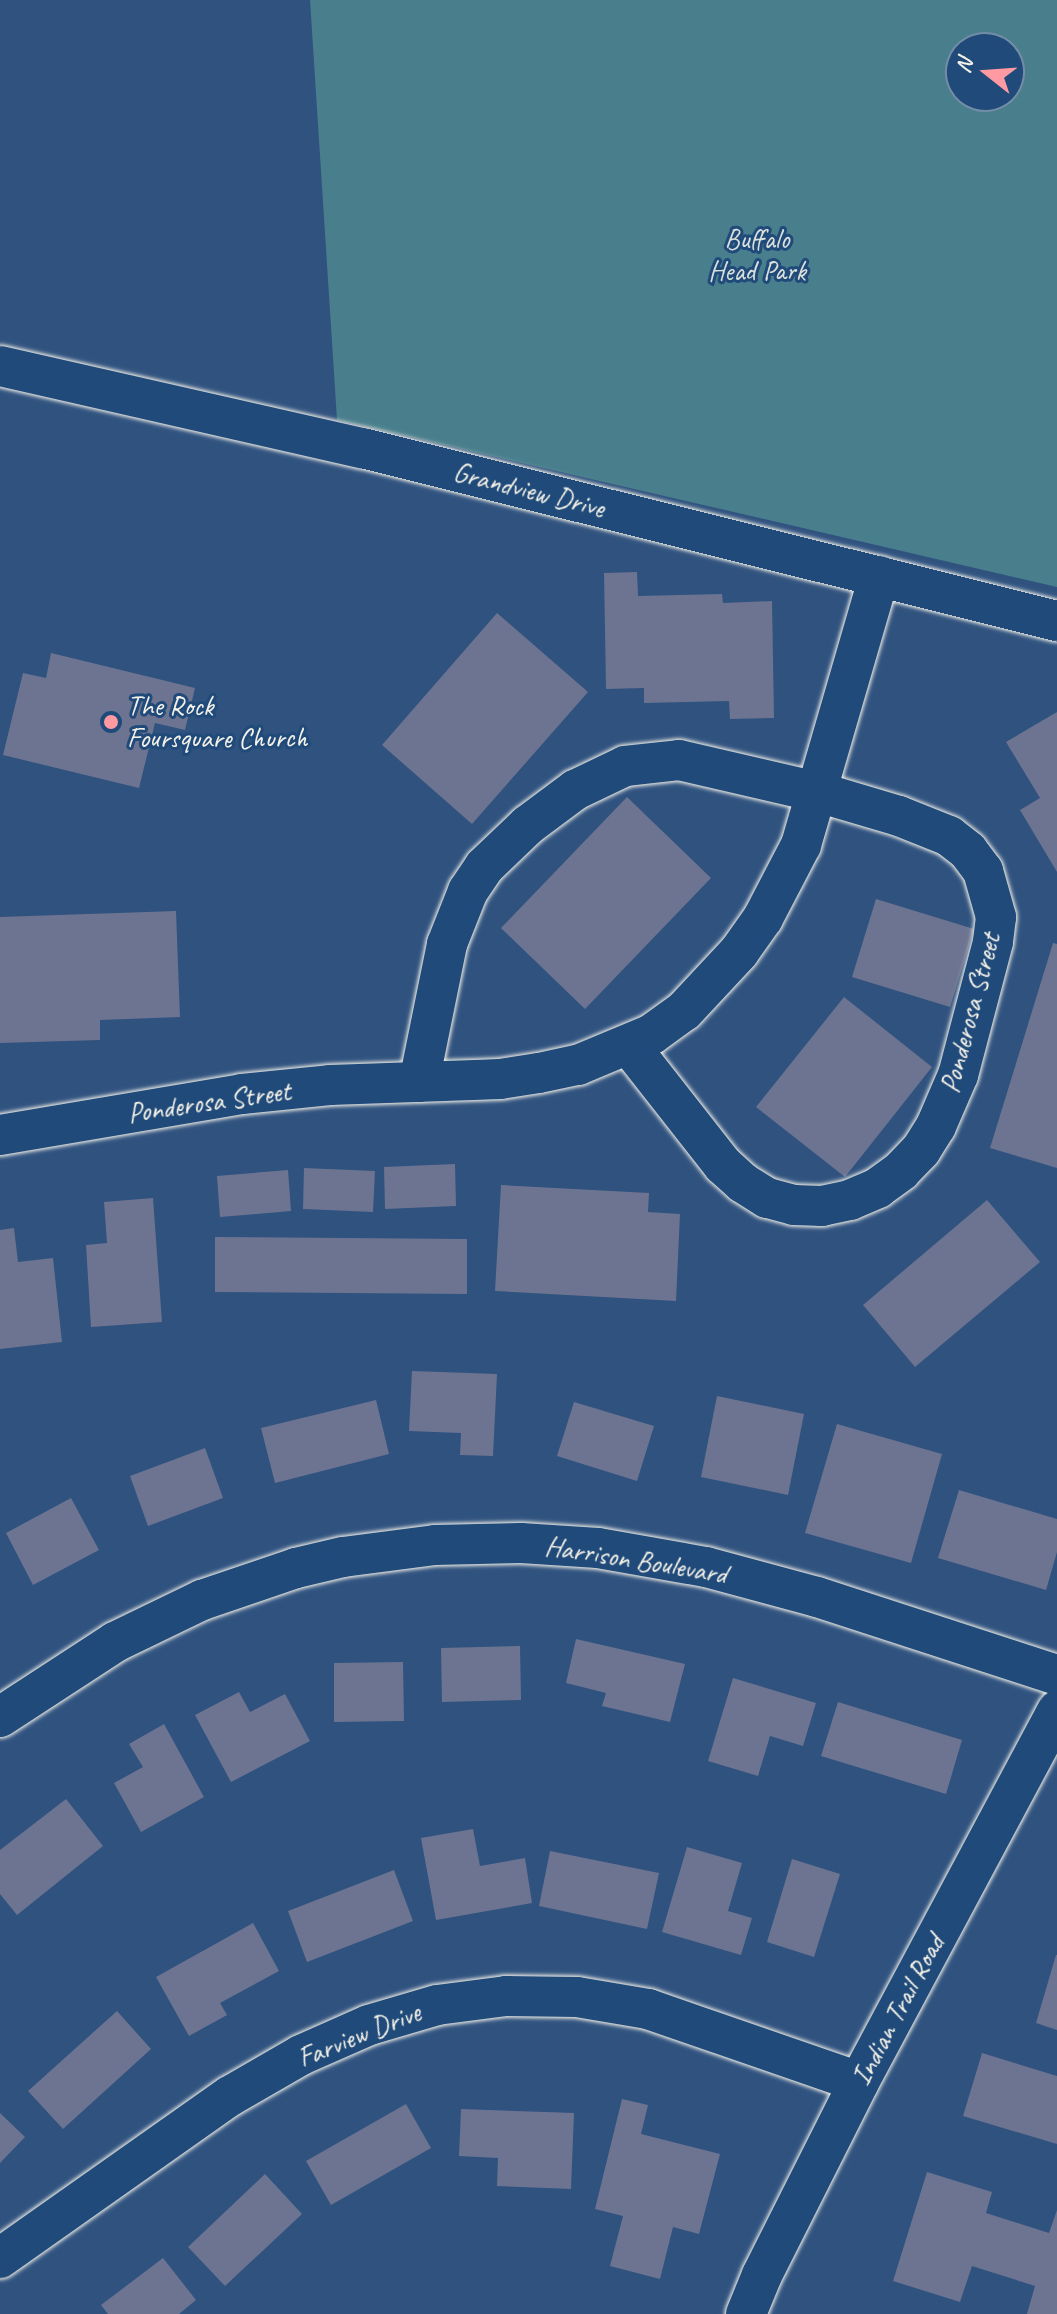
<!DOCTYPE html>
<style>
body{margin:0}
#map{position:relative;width:1057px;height:2314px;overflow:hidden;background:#2f527f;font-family:Caveat,sans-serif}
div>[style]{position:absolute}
.green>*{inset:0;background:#497e8d}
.building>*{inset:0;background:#6d7491}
.roads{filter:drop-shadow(0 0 2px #f4f1e8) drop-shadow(0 0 2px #f4f1e8)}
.street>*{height:40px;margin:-20px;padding:0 20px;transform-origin:20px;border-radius:20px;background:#1f4a7a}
.dots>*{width:22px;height:22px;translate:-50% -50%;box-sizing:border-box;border:4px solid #1f4a7a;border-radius:50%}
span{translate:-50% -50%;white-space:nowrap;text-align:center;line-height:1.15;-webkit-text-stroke:6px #1f4a7a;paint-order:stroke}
.park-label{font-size:28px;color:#dae0da}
.street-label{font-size:28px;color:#f4f1e8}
.poi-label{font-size:28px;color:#f4f1e8}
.left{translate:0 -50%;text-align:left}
.north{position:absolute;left:945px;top:32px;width:80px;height:80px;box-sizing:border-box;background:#1f4a7a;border:2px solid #748da6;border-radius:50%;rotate:287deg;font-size:22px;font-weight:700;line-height:32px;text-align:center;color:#f4f1e8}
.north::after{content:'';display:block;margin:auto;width:28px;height:36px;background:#ff9aa2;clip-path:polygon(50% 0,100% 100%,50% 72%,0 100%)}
</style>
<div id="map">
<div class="green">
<div style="clip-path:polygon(evenodd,310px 0,1057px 0,1057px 587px,337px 420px,310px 0,961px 48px,1009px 48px,1009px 96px,961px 96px,961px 48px)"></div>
</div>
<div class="building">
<div style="clip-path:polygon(637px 572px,638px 596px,722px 594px,723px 603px,772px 601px,774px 718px,730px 719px,729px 701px,644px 703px,644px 688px,606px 689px,604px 573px)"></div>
<div style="clip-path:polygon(497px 613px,588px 692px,472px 824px,382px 745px)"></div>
<div style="clip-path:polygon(51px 653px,195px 688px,185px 730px,155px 723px,139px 788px,3px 755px,23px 673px,46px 678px)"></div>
<div style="clip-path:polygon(1057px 712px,1057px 872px,1020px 810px,1040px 798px,1006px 742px)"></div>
<div style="clip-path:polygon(627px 797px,711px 878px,585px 1009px,501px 928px)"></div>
<div style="clip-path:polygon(876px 899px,974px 929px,950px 1007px,852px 977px)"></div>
<div style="clip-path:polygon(176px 911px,180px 1017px,100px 1020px,100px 1040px,0 1043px,0 917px)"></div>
<div style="clip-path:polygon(1053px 943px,1057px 944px,1057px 1168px,990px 1148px)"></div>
<div style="clip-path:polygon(844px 997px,932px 1067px,845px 1177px,756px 1107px)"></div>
<div style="clip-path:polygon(455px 1164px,456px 1206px,385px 1209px,384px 1167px)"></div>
<div style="clip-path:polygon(304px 1168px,375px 1171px,373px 1212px,303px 1209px)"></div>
<div style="clip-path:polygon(288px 1170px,291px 1211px,220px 1217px,217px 1176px)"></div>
<div style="clip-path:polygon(501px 1185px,649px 1193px,648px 1212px,680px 1214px,676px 1301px,495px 1291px)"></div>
<div style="clip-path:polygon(153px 1198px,162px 1322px,91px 1327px,86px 1245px,107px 1243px,104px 1202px)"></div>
<div style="clip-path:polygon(987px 1200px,1040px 1262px,915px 1367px,863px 1305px)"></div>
<div style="clip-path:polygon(14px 1228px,18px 1262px,53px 1258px,62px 1342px,0 1349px,0 1230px)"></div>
<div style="clip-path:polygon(215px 1237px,467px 1239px,467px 1294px,215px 1292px)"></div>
<div style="clip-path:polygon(412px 1371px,497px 1374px,493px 1456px,460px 1455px,461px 1433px,409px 1431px)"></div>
<div style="clip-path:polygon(717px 1396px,804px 1414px,788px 1495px,701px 1477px)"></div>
<div style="clip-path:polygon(376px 1400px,389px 1454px,275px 1483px,261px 1428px)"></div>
<div style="clip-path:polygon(574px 1402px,654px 1426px,637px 1481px,557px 1456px)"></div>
<div style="clip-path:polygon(837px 1424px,942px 1454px,911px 1563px,805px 1533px)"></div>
<div style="clip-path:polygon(205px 1448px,223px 1498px,148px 1526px,130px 1476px)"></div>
<div style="clip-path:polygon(959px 1490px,1057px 1519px,1057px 1552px,1046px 1590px,938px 1558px)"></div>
<div style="clip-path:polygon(71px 1498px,99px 1550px,33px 1585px,6px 1533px)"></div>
<div style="clip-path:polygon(576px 1639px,685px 1664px,670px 1722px,602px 1706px,606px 1693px,566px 1683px)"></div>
<div style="clip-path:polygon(520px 1646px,521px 1700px,442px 1702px,441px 1648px)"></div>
<div style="clip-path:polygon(403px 1662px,404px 1721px,334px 1722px,334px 1663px)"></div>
<div style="clip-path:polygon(733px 1678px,816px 1703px,803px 1746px,770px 1736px,758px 1776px,708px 1761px)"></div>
<div style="clip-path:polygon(239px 1692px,250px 1712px,285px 1694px,310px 1741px,231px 1782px,195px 1715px)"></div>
<div style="clip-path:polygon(838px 1702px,962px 1740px,946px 1794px,821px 1756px)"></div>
<div style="clip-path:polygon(164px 1724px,204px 1797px,141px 1832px,114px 1783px,143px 1767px,129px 1744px)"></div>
<div style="clip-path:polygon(66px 1799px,103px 1846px,17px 1915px,0 1894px,0 1850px)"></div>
<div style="clip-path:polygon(473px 1829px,480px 1866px,525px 1858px,532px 1903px,436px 1920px,421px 1838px)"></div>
<div style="clip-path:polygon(687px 1847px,742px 1863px,728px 1911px,752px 1918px,741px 1955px,662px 1932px)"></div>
<div style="clip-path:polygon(550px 1851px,659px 1873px,647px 1929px,539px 1906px)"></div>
<div style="clip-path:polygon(792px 1859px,840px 1874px,814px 1957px,767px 1942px)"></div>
<div style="clip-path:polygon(394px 1870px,413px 1921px,307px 1962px,288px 1911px)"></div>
<div style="clip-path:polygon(253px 1923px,279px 1971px,220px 2003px,227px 2015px,189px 2036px,156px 1977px)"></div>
<div style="clip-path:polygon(1056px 1955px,1057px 1955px,1057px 2030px,1036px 2023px)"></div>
<div style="clip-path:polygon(117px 2011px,151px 2049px,63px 2129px,28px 2091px)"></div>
<div style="clip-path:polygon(982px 2053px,1057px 2076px,1057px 2144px,963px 2116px)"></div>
<div style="clip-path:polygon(622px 2099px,648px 2105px,641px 2134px,720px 2154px,699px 2234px,673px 2227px,660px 2279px,610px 2266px,623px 2216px,595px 2209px)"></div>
<div style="clip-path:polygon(406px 2104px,431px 2148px,331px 2205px,306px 2161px)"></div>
<div style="clip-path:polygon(461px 2109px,574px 2113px,571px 2189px,497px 2186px,498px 2158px,459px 2156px)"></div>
<div style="clip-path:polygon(0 2113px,25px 2137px,0 2163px)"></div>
<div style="clip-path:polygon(927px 2172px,992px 2192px,986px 2213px,1049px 2233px,1057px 2210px,1057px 2314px,1027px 2314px,1035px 2286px,972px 2266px,960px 2302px,893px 2281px)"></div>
<div style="clip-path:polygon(265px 2174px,302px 2214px,225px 2286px,188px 2247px)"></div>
<div style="clip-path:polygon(163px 2258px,196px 2300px,179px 2314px,108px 2314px,101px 2305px)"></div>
</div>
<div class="roads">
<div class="street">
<div style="left:0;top:366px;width:371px;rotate:12.8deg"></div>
<div style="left:362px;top:448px;width:716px;rotate:13.98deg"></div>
<div style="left:419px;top:1082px;width:141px;rotate:-78.5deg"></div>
<div style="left:447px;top:944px;width:57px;rotate:-68.4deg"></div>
<div style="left:468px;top:891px;width:29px;rotate:-56deg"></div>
<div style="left:484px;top:867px;width:61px;rotate:-43.7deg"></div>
<div style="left:528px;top:825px;width:59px;rotate:-36.7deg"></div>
<div style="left:575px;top:790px;width:55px;rotate:-25.6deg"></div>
<div style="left:625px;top:766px;width:54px;rotate:-6.3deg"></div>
<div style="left:679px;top:760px;width:143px;rotate:13deg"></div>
<div style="left:818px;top:792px;width:84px;rotate:16.5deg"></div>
<div style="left:899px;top:816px;width:54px;rotate:21.8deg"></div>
<div style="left:949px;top:836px;width:24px;rotate:38deg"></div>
<div style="left:968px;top:851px;width:25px;rotate:53deg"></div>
<div style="left:983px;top:871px;width:48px;rotate:74.2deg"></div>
<div style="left:996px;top:917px;width:25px;rotate:97deg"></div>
<div style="left:993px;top:942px;width:138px;rotate:104.7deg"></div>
<div style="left:958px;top:1075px;width:56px;rotate:113.3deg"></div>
<div style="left:936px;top:1126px;width:28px;rotate:122deg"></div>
<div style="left:921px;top:1150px;width:29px;rotate:134deg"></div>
<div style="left:901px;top:1171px;width:29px;rotate:144deg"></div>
<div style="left:878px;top:1188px;width:30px;rotate:157deg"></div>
<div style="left:850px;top:1200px;width:29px;rotate:168deg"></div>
<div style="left:822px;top:1206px;width:28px;rotate:-178deg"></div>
<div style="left:794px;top:1205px;width:28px;rotate:-165deg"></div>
<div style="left:767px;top:1198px;width:28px;rotate:-148deg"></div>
<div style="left:743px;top:1183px;width:27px;rotate:-138deg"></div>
<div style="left:723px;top:1165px;width:152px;rotate:-128.1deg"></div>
<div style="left:0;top:1135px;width:245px;rotate:-9.6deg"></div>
<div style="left:242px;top:1094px;width:88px;rotate:-5.8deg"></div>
<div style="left:330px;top:1085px;width:170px;rotate:-2deg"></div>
<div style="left:500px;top:1079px;width:39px;rotate:-9deg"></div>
<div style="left:539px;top:1073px;width:40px;rotate:-12deg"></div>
<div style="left:578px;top:1065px;width:80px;rotate:-22.7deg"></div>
<div style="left:652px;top:1034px;width:39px;rotate:-36deg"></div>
<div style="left:684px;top:1011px;width:81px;rotate:-47deg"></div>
<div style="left:739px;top:952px;width:42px;rotate:-54.8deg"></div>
<div style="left:763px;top:918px;width:82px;rotate:-62.5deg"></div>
<div style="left:801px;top:845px;width:280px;rotate:-73.8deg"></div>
<div style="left:0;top:1717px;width:137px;rotate:-33.1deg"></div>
<div style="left:115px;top:1642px;width:97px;rotate:-25.8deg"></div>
<div style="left:202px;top:1600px;width:99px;rotate:-18.8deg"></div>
<div style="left:296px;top:1568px;width:48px;rotate:-13.2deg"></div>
<div style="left:343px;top:1557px;width:93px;rotate:-7.4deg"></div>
<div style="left:435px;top:1545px;width:86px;rotate:-1.3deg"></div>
<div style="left:521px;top:1543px;width:77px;rotate:3.7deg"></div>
<div style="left:598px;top:1548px;width:110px;rotate:10deg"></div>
<div style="left:706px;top:1567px;width:115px;rotate:15.1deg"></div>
<div style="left:817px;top:1597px;width:252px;rotate:18deg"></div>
<div style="left:0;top:2258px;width:281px;rotate:-35.2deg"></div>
<div style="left:230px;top:2096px;width:82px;rotate:-30deg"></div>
<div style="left:301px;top:2055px;width:74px;rotate:-23.8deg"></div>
<div style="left:369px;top:2025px;width:71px;rotate:-16.4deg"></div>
<div style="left:437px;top:2005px;width:70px;rotate:-7.4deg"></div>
<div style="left:506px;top:1996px;width:71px;rotate:0.8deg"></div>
<div style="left:577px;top:1997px;width:72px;rotate:9.6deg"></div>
<div style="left:648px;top:2009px;width:223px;rotate:19.1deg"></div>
<div style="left:746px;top:2314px;width:42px;rotate:-67.7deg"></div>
<div style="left:762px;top:2275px;width:216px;rotate:-63.3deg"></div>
<div style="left:859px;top:2082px;width:421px;rotate:-61.9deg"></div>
</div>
</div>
<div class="dots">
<div style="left:111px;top:722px;background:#ff9aa2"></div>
</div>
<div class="park-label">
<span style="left:757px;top:255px">Buffalo<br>Head Park</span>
</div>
<div class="street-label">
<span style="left:529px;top:490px;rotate:14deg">Grandview Drive</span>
<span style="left:970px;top:1013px;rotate:-75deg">Ponderosa Street</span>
<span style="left:209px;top:1102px;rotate:-8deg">Ponderosa Street</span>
<span style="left:636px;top:1560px;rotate:9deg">Harrison Boulevard</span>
<span style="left:898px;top:2010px;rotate:-62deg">Indian Trail Road</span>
<span style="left:359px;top:2035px;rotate:-22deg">Farview Drive</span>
</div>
<div class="poi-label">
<span class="left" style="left:127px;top:722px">The Rock<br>Foursquare Church</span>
</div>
<div class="north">N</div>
</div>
